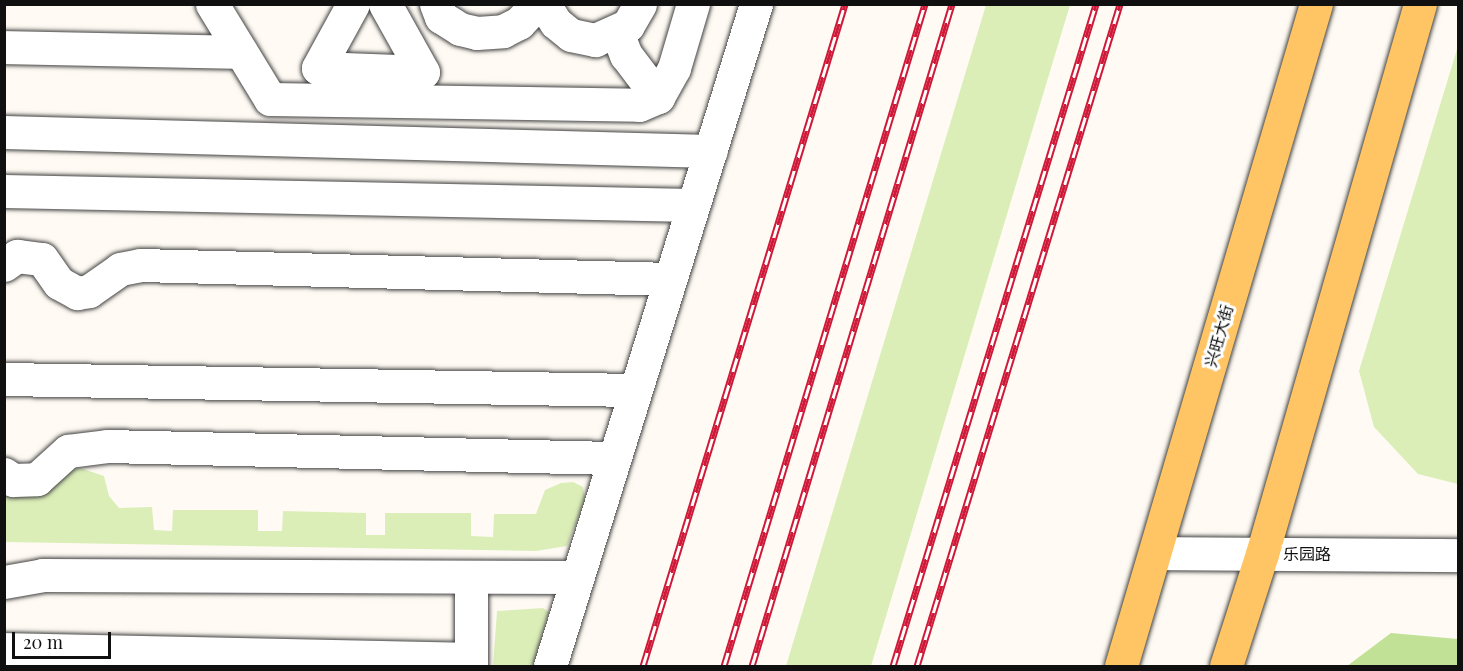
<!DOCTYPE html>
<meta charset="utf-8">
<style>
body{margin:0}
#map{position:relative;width:1463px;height:671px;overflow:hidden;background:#fffbf4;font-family:"Playfair Display","Noto Sans SC",serif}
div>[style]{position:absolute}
.green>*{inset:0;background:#dbeeb8}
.forest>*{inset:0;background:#c1e196}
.roads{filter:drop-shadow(0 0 2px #434343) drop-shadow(0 0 2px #434343)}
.minor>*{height:33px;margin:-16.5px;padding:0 16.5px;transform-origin:16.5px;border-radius:16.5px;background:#fff}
.major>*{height:33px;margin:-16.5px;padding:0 16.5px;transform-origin:16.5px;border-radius:16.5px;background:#ffc564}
.rail>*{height:7px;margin-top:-3.5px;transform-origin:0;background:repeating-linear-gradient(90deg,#fff 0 14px,#cf1939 0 28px);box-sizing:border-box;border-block:2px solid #cf1939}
span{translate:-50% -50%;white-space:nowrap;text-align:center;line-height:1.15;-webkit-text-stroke:6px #fff;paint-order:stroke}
.street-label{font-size:16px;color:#101010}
.frame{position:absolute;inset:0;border:6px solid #101010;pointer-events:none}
.scale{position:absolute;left:12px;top:632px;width:99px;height:27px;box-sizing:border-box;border:3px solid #101010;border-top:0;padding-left:8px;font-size:18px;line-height:21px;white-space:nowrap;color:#101010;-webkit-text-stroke:4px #fff;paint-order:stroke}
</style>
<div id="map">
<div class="green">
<div style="clip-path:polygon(986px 5px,1070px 5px,871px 666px,786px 666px)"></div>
<div style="clip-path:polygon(1458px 46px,1458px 484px,1418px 474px,1374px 427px,1359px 371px)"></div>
<div style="clip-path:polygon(80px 468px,104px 476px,109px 496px,119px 508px,152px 507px,154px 530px,172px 531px,173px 510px,258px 510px,258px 531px,282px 531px,283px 511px,366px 513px,366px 535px,385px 535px,385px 513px,471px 513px,471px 536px,493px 537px,494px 514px,536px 514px,545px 490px,561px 483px,573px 482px,583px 487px,585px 499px,567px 546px,536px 551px,5px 542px,5px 493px)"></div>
<div style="clip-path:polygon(543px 608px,549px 612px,533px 666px,493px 666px,497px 611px)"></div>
</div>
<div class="forest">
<div style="clip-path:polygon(1391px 633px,1458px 639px,1458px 666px,1347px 666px)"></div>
</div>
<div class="roads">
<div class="minor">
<div style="left:212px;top:4px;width:111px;rotate:58.6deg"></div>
<div style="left:270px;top:99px;width:369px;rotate:0.9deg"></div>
<div style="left:639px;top:105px;width:21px;rotate:-23deg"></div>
<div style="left:658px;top:97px;width:33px;rotate:-61deg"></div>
<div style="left:674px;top:68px;width:67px;rotate:-73.5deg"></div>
<div style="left:353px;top:4px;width:73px;rotate:118.7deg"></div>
<div style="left:318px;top:68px;width:105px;rotate:2.2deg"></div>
<div style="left:423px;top:72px;width:78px;rotate:-119.2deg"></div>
<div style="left:436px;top:4px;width:14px;rotate:69deg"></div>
<div style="left:441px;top:17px;width:22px;rotate:32deg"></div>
<div style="left:460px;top:29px;width:17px;rotate:13deg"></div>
<div style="left:477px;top:33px;width:26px;rotate:-4deg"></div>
<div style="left:503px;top:31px;width:18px;rotate:-27deg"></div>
<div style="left:519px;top:23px;width:26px;rotate:-47deg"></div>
<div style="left:544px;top:4px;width:22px;rotate:58deg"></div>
<div style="left:556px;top:23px;width:19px;rotate:39deg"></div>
<div style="left:571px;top:35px;width:25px;rotate:12deg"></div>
<div style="left:595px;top:40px;width:36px;rotate:-24deg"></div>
<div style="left:628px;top:25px;width:24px;rotate:-60deg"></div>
<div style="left:617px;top:32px;width:25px;rotate:69deg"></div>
<div style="left:626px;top:55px;width:53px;rotate:52.7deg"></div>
<div style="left:4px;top:47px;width:237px;rotate:1.2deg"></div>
<div style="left:4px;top:132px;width:707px;rotate:1.54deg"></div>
<div style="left:4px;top:191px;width:689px;rotate:1.16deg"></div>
<div style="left:4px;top:265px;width:16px;rotate:-35deg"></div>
<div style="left:17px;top:256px;width:25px;rotate:7deg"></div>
<div style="left:42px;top:259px;width:29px;rotate:55deg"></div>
<div style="left:59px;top:283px;width:21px;rotate:29deg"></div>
<div style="left:77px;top:293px;width:12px;rotate:-9deg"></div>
<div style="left:89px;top:291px;width:38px;rotate:-35deg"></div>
<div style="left:120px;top:269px;width:20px;rotate:-11deg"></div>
<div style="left:140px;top:265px;width:530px;rotate:1.51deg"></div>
<div style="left:4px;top:379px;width:631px;rotate:1deg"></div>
<div style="left:4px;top:474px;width:11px;rotate:34deg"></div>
<div style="left:13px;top:480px;width:24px;rotate:-2deg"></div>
<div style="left:37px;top:479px;width:42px;rotate:-42.1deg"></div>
<div style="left:68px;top:451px;width:39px;rotate:-7deg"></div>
<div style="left:107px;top:446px;width:507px;rotate:1.36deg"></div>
<div style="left:1156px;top:553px;width:302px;rotate:0.4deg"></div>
<div style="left:4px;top:582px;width:39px;rotate:-10deg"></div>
<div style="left:42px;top:575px;width:535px;rotate:0.21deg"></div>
<div style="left:4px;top:649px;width:467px;rotate:1.2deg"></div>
<div style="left:471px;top:666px;width:88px;rotate:-90deg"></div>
<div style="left:550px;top:666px;width:693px;rotate:-72.71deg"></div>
</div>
<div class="major">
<div style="left:1121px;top:666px;width:690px;rotate:-73.59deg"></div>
<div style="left:1226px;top:666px;width:118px;rotate:-72.2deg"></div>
<div style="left:1262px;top:554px;width:572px;rotate:-73.97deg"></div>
</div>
</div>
<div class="rail">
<div style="left:643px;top:666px;width:692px;rotate:-73.03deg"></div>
<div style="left:724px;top:666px;width:692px;rotate:-73.11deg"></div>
<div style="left:752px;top:666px;width:692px;rotate:-73.19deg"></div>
<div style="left:893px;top:666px;width:692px;rotate:-72.95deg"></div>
<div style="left:917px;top:666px;width:692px;rotate:-72.95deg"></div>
</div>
<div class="street-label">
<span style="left:1219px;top:336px;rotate:-74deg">兴旺大街</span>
<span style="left:1307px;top:554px">乐园路</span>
</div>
<div class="frame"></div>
<div class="scale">20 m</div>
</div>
